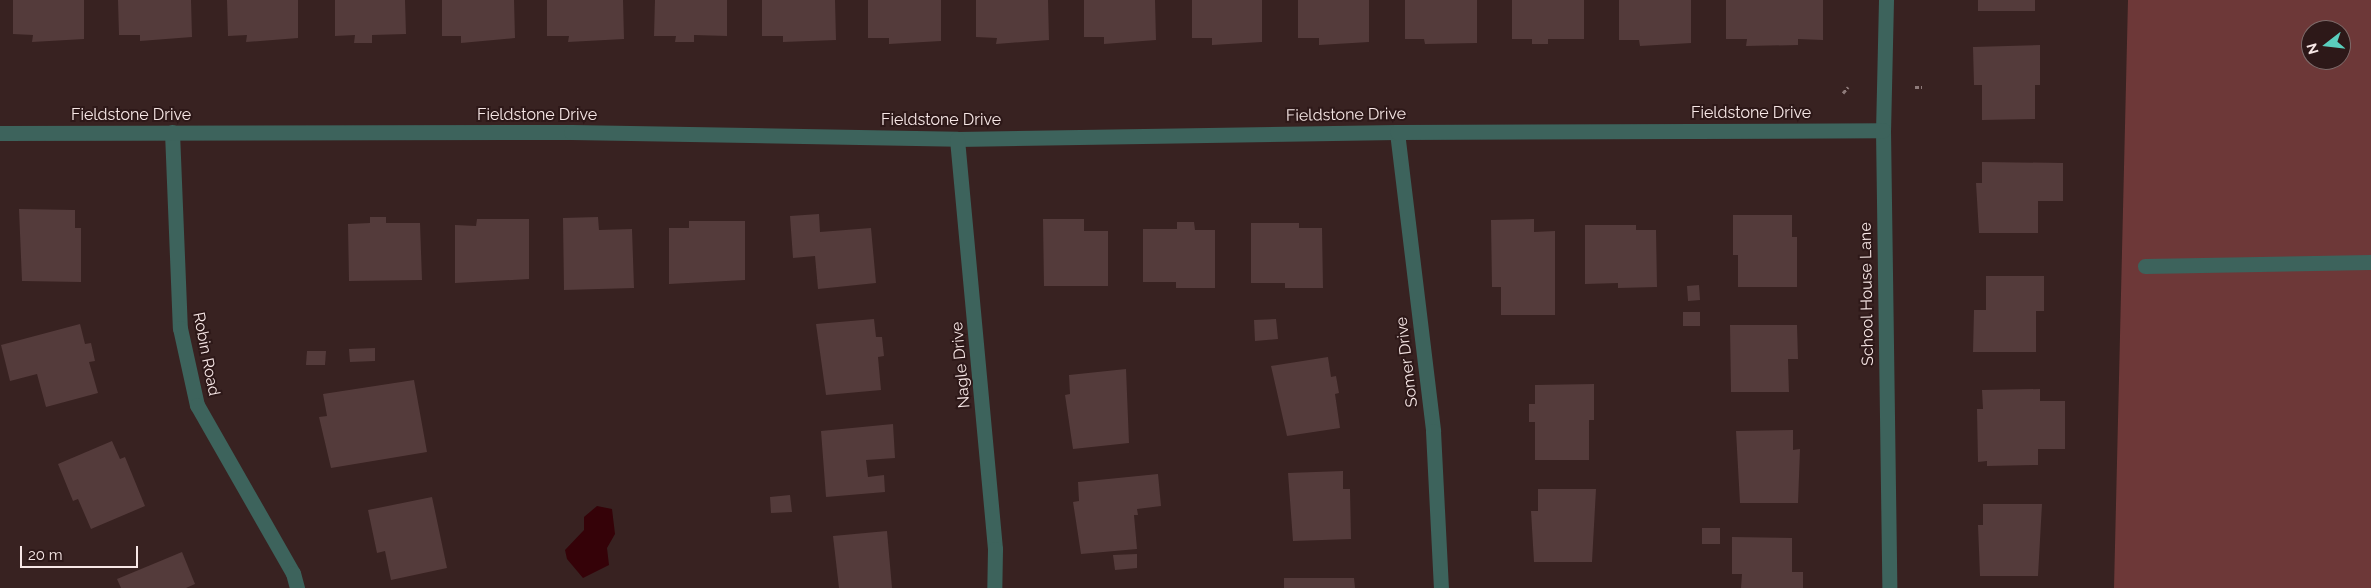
<!DOCTYPE html>
<style>
body{margin:0}
#map{position:relative;width:2371px;height:588px;overflow:hidden;background:#382221;font-family:Raleway,sans-serif}
div>[style]{position:absolute}
.green>*{inset:0;background:#6d3838}
.water>*{inset:0;background:#350208}
.building>*{inset:0;background:#543b3b}
.path>*{height:3px;margin-top:-1.5px;transform-origin:0;background:repeating-linear-gradient(90deg,#8e7b7a 0 4px,transparent 0 6.5px)}
.minor>*{height:15px;margin:-7.5px;padding:0 7.5px;transform-origin:7.5px;border-radius:7.5px;background:#3d635c}
span{translate:-50% -50%;white-space:nowrap;text-align:center;line-height:1.15;-webkit-text-stroke:4px #2d1818;paint-order:stroke}
.street-label{font-size:16px;color:#f7e7e6}
.north{position:absolute;left:2301px;top:20px;width:50px;height:50px;box-sizing:border-box;background:#2d1818;border:1px solid #7e6b6a;border-radius:50%;rotate:254deg;font-size:14px;font-weight:700;line-height:20px;text-align:center;color:#f7e7e6}
.north::after{content:'';display:block;margin:auto;width:18px;height:22px;background:#5acebd;clip-path:polygon(50% 0,100% 100%,50% 72%,0 100%)}
.scale{position:absolute;left:20px;top:546px;width:118px;height:22px;box-sizing:border-box;border:2px solid #f7e7e6;border-top:0;padding-left:6px;font-size:15px;line-height:18px;white-space:nowrap;color:#f7e7e6;-webkit-text-stroke:4px #2d1818;paint-order:stroke}
</style>
<div id="map">
<div class="green">
<div style="clip-path:polygon(evenodd,2128px 0,2371px 0,2371px 588px,2114px 588px,2128px 0,2311px 30px,2341px 30px,2341px 60px,2311px 60px,2311px 30px)"></div>
</div>
<div class="water">
<div style="clip-path:polygon(597px 506px,612px 509px,615px 534px,607px 548px,609px 565px,583px 578px,567px 559px,565px 550px,584px 530px,584px 517px)"></div>
</div>
<div class="building">
<div style="clip-path:polygon(13px 0,84px 0,84px 39px,32px 42px,33px 35px,13px 34px)"></div>
<div style="clip-path:polygon(118px 0,191px 0,192px 37px,140px 41px,140px 35px,119px 35px)"></div>
<div style="clip-path:polygon(227px 0,298px 0,298px 38px,246px 42px,247px 35px,228px 36px)"></div>
<div style="clip-path:polygon(335px 0,405px 0,406px 34px,372px 35px,372px 43px,354px 43px,355px 35px,335px 36px)"></div>
<div style="clip-path:polygon(442px 0,514px 0,515px 38px,461px 43px,461px 36px,442px 36px)"></div>
<div style="clip-path:polygon(547px 0,623px 0,624px 39px,568px 42px,569px 36px,547px 36px)"></div>
<div style="clip-path:polygon(655px 0,727px 0,727px 36px,694px 35px,694px 42px,675px 42px,676px 36px,654px 36px)"></div>
<div style="clip-path:polygon(762px 0,835px 0,836px 40px,783px 42px,783px 36px,762px 36px)"></div>
<div style="clip-path:polygon(868px 0,941px 0,941px 41px,889px 44px,889px 38px,868px 38px)"></div>
<div style="clip-path:polygon(976px 0,1048px 0,1049px 40px,996px 44px,997px 38px,976px 37px)"></div>
<div style="clip-path:polygon(1084px 0,1155px 0,1156px 40px,1104px 44px,1104px 37px,1084px 37px)"></div>
<div style="clip-path:polygon(1192px 0,1262px 0,1262px 42px,1212px 45px,1212px 38px,1192px 38px)"></div>
<div style="clip-path:polygon(1298px 0,1369px 0,1369px 42px,1319px 45px,1319px 38px,1298px 38px)"></div>
<div style="clip-path:polygon(1405px 0,1477px 0,1477px 43px,1425px 44px,1424px 39px,1405px 39px)"></div>
<div style="clip-path:polygon(1512px 0,1584px 0,1584px 39px,1548px 39px,1548px 44px,1532px 44px,1532px 39px,1512px 39px)"></div>
<div style="clip-path:polygon(1619px 0,1691px 0,1691px 43px,1640px 46px,1639px 40px,1619px 40px)"></div>
<div style="clip-path:polygon(1726px 0,1823px 0,1823px 40px,1798px 39px,1798px 45px,1746px 46px,1747px 39px,1726px 39px)"></div>
<div style="clip-path:polygon(1978px 0,2035px 0,2035px 11px,1978px 11px)"></div>
<div style="clip-path:polygon(2040px 45px,2040px 85px,2035px 85px,2035px 119px,1982px 120px,1982px 85px,1974px 85px,1973px 47px)"></div>
<div style="clip-path:polygon(1982px 162px,2063px 163px,2063px 201px,2038px 201px,2038px 233px,1979px 233px,1976px 183px,1982px 183px)"></div>
<div style="clip-path:polygon(19px 209px,75px 210px,75px 228px,81px 228px,81px 282px,22px 281px)"></div>
<div style="clip-path:polygon(819px 214px,820px 232px,871px 228px,876px 283px,818px 289px,815px 256px,793px 258px,790px 216px)"></div>
<div style="clip-path:polygon(1733px 215px,1792px 215px,1792px 237px,1797px 237px,1797px 287px,1738px 287px,1738px 255px,1733px 255px)"></div>
<div style="clip-path:polygon(370px 217px,386px 217px,386px 223px,420px 223px,422px 280px,349px 281px,348px 224px,370px 223px)"></div>
<div style="clip-path:polygon(598px 217px,599px 230px,632px 229px,634px 288px,564px 290px,563px 218px)"></div>
<div style="clip-path:polygon(477px 219px,529px 219px,529px 279px,455px 283px,455px 225px,476px 226px)"></div>
<div style="clip-path:polygon(1043px 219px,1084px 219px,1084px 231px,1108px 231px,1108px 286px,1044px 286px)"></div>
<div style="clip-path:polygon(1534px 219px,1534px 232px,1555px 231px,1555px 315px,1501px 315px,1501px 287px,1492px 287px,1491px 220px)"></div>
<div style="clip-path:polygon(689px 221px,745px 221px,745px 280px,669px 284px,669px 228px,689px 228px)"></div>
<div style="clip-path:polygon(1177px 222px,1194px 222px,1195px 230px,1215px 230px,1215px 288px,1176px 288px,1176px 282px,1143px 282px,1143px 229px,1177px 229px)"></div>
<div style="clip-path:polygon(1251px 223px,1299px 223px,1299px 228px,1322px 228px,1323px 288px,1285px 288px,1285px 283px,1251px 283px)"></div>
<div style="clip-path:polygon(1585px 225px,1636px 225px,1636px 230px,1656px 230px,1657px 287px,1618px 288px,1618px 283px,1585px 284px)"></div>
<div style="clip-path:polygon(1986px 276px,2044px 276px,2044px 311px,2036px 311px,2036px 352px,1973px 352px,1974px 310px,1986px 310px)"></div>
<div style="clip-path:polygon(1699px 285px,1700px 300px,1688px 301px,1687px 286px)"></div>
<div style="clip-path:polygon(1683px 312px,1700px 312px,1700px 326px,1683px 326px)"></div>
<div style="clip-path:polygon(874px 319px,876px 337px,882px 337px,884px 356px,878px 357px,881px 390px,826px 395px,816px 324px)"></div>
<div style="clip-path:polygon(1276px 319px,1278px 339px,1255px 341px,1254px 320px)"></div>
<div style="clip-path:polygon(80px 324px,85px 344px,91px 343px,95px 361px,89px 362px,98px 393px,46px 407px,37px 374px,10px 381px,1px 345px)"></div>
<div style="clip-path:polygon(1730px 325px,1797px 325px,1798px 359px,1788px 359px,1789px 392px,1731px 392px)"></div>
<div style="clip-path:polygon(375px 348px,375px 361px,350px 362px,349px 349px)"></div>
<div style="clip-path:polygon(307px 351px,326px 351px,325px 365px,306px 365px)"></div>
<div style="clip-path:polygon(1328px 357px,1331px 377px,1336px 376px,1339px 393px,1335px 394px,1340px 428px,1287px 436px,1271px 366px)"></div>
<div style="clip-path:polygon(1126px 369px,1129px 443px,1073px 449px,1065px 395px,1070px 394px,1069px 375px)"></div>
<div style="clip-path:polygon(414px 380px,427px 452px,331px 468px,319px 417px,327px 416px,323px 394px)"></div>
<div style="clip-path:polygon(1594px 384px,1594px 420px,1589px 420px,1589px 460px,1535px 460px,1535px 422px,1529px 422px,1529px 404px,1535px 404px,1535px 385px)"></div>
<div style="clip-path:polygon(2040px 389px,2040px 401px,2065px 401px,2065px 449px,2038px 449px,2038px 465px,1987px 466px,1987px 461px,1978px 462px,1977px 409px,1983px 409px,1982px 390px)"></div>
<div style="clip-path:polygon(893px 424px,895px 458px,866px 460px,868px 477px,884px 475px,885px 492px,826px 497px,821px 431px)"></div>
<div style="clip-path:polygon(1793px 430px,1793px 450px,1800px 449px,1798px 503px,1740px 503px,1736px 431px)"></div>
<div style="clip-path:polygon(112px 441px,120px 459px,125px 457px,145px 506px,91px 529px,78px 499px,73px 501px,58px 464px)"></div>
<div style="clip-path:polygon(1343px 471px,1343px 489px,1350px 489px,1351px 539px,1293px 541px,1288px 473px)"></div>
<div style="clip-path:polygon(1158px 474px,1161px 506px,1137px 509px,1138px 515px,1134px 515px,1137px 549px,1081px 554px,1073px 502px,1079px 501px,1078px 482px)"></div>
<div style="clip-path:polygon(1538px 489px,1596px 489px,1592px 562px,1534px 562px,1531px 511px,1538px 511px)"></div>
<div style="clip-path:polygon(790px 495px,792px 512px,771px 513px,770px 497px)"></div>
<div style="clip-path:polygon(432px 497px,447px 568px,391px 580px,385px 551px,377px 553px,368px 510px)"></div>
<div style="clip-path:polygon(1983px 504px,2042px 504px,2038px 576px,1980px 576px,1978px 525px,1983px 525px)"></div>
<div style="clip-path:polygon(1702px 528px,1720px 528px,1720px 544px,1702px 544px)"></div>
<div style="clip-path:polygon(887px 531px,892px 588px,839px 588px,833px 536px)"></div>
<div style="clip-path:polygon(1732px 537px,1792px 538px,1792px 572px,1803px 572px,1803px 588px,1741px 588px,1742px 574px,1732px 574px)"></div>
<div style="clip-path:polygon(182px 552px,195px 584px,186px 588px,121px 588px,117px 579px)"></div>
<div style="clip-path:polygon(1137px 554px,1137px 568px,1115px 570px,1113px 555px)"></div>
<div style="clip-path:polygon(1284px 578px,1354px 578px,1355px 588px,1284px 588px)"></div>
</div>
<div class="path">
<div style="left:1915px;top:87px;width:7px"></div>
<div style="left:1843px;top:93px;width:8px;rotate:-50deg"></div>
</div>
<div class="minor">
<div style="left:1886px;top:0;width:130px;rotate:91.3deg"></div>
<div style="left:1883px;top:130px;width:458px;rotate:89.2deg"></div>
<div style="left:172px;top:132px;width:196px;rotate:87.7deg"></div>
<div style="left:180px;top:328px;width:79px;rotate:77.6deg"></div>
<div style="left:197px;top:405px;width:193px;rotate:60.3deg"></div>
<div style="left:293px;top:573px;width:16px;rotate:75deg"></div>
<div style="left:1397px;top:132px;width:301px;rotate:83.1deg"></div>
<div style="left:1433px;top:431px;width:157px;rotate:87.1deg"></div>
<div style="left:0;top:133px;width:571px;rotate:-0.1deg"></div>
<div style="left:571px;top:132px;width:386px;rotate:1deg"></div>
<div style="left:957px;top:139px;width:440px;rotate:-0.9deg"></div>
<div style="left:1397px;top:132px;width:486px;rotate:-0.2deg"></div>
<div style="left:957px;top:139px;width:412px;rotate:84.7deg"></div>
<div style="left:995px;top:549px;width:39px;rotate:91deg"></div>
<div style="left:2145px;top:266px;width:226px;rotate:-1deg"></div>
</div>
<div class="street-label">
<span style="left:1751px;top:113px">Fieldstone Drive</span>
<span style="left:131px;top:115px">Fieldstone Drive</span>
<span style="left:537px;top:115px">Fieldstone Drive</span>
<span style="left:1346px;top:115px;rotate:-1deg">Fieldstone Drive</span>
<span style="left:941px;top:120px">Fieldstone Drive</span>
<span style="left:1867px;top:294px;rotate:-91deg">School House Lane</span>
<span style="left:206px;top:354px;rotate:79deg">Robin Road</span>
<span style="left:1407px;top:362px;rotate:-97deg">Somer Drive</span>
<span style="left:961px;top:365px;rotate:-95deg">Nagle Drive</span>
</div>
<div class="north">N</div>
<div class="scale">20 m</div>
</div>
